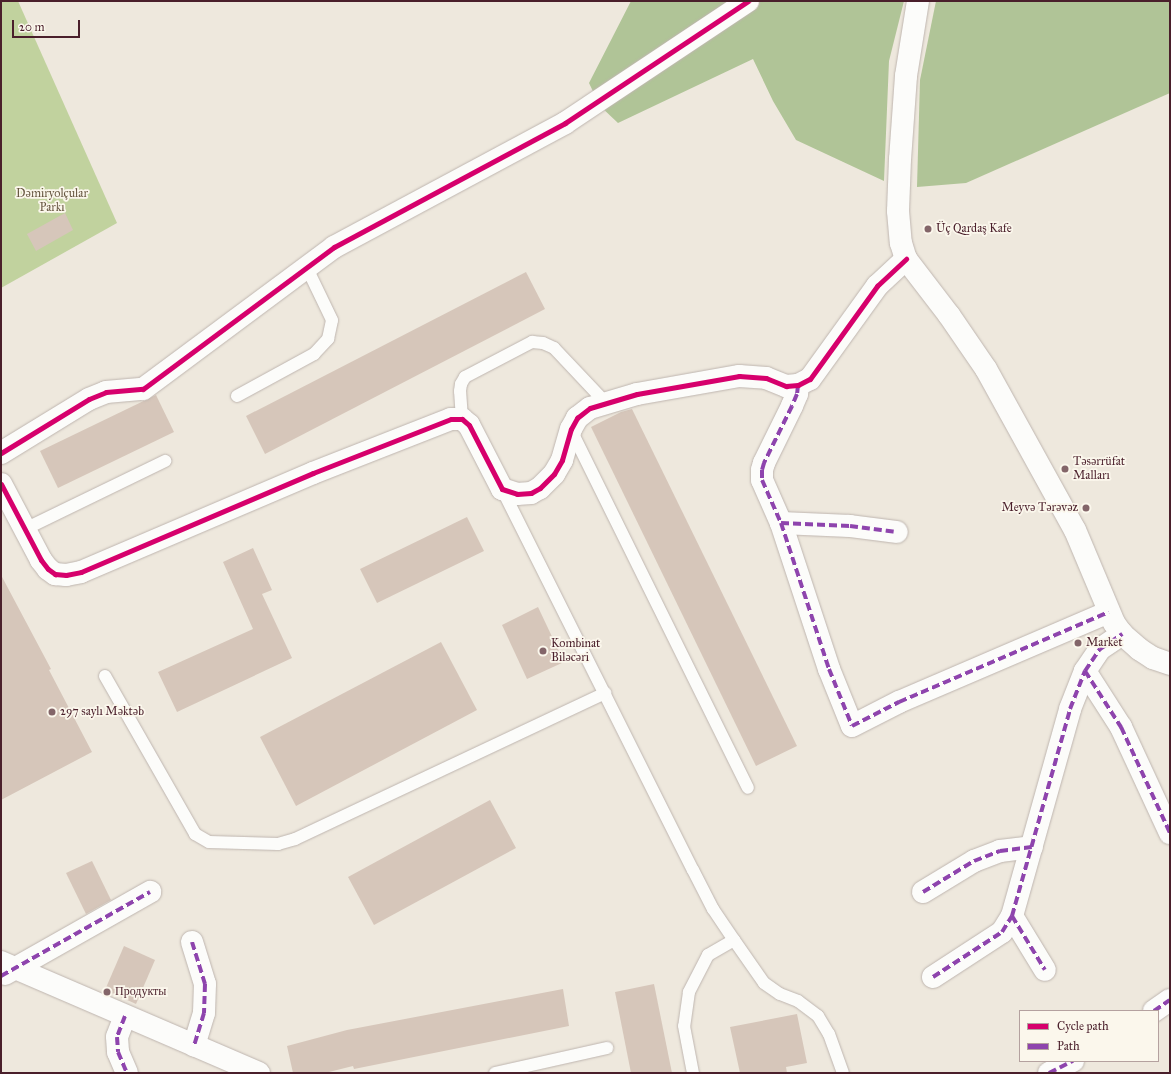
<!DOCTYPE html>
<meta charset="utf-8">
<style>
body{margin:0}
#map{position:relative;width:1171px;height:1074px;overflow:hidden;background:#eee8dd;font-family:"IM FELL Great Primer",serif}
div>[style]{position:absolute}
.green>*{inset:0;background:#c1d29e}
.forest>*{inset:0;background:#b0c497}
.building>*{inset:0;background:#d6c6ba}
.roads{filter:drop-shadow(0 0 1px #beb5af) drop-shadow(0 0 1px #beb5af)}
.service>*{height:12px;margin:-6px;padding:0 6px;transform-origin:6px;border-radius:6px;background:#fcfcfa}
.minor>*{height:22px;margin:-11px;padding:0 11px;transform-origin:11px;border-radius:11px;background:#fcfcfa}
.quiet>*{height:4px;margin-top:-2px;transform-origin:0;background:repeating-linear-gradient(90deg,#8e44ad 0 8px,transparent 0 12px)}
.cycleway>*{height:5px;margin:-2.5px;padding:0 2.5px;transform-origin:2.5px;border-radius:2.5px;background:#d6006c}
.dots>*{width:11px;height:11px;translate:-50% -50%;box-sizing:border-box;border:2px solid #fbf7ec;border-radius:50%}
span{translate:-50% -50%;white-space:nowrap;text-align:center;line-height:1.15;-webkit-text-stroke:3.5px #fbf7ec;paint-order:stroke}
.park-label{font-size:12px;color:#675741}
.poi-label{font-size:12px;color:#4a1f2b}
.left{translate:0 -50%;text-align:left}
.right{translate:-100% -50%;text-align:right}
.frame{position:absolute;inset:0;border:2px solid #4a1f2b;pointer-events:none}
.legend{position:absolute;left:1019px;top:1010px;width:140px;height:52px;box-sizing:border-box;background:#fbf7ec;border:1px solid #b4a19f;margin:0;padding:5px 7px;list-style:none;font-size:12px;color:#4a1f2b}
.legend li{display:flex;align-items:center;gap:8px;height:20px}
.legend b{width:20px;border:1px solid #b4a19f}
.scale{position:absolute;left:12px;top:20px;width:68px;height:18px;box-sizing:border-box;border:2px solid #4a1f2b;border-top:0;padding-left:5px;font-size:12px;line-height:14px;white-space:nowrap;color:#4a1f2b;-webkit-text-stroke:3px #fbf7ec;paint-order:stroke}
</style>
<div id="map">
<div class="green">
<div style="clip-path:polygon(1px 1px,18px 1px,117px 223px,1px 288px)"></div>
</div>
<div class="forest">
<div style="clip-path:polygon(631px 1px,904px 1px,889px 61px,884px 181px,796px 140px,773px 101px,753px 59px,618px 123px,600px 106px,589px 83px)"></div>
<div style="clip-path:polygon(936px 1px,1170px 1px,1170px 93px,966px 183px,917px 187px,920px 80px)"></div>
</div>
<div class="building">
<div style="clip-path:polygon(65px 213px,73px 230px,36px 251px,27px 234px)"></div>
<div style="clip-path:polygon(526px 272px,545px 309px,265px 454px,246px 416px)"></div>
<div style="clip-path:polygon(156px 395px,174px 432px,58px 488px,40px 451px)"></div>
<div style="clip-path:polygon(632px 409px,797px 746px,756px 766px,591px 427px,621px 412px)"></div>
<div style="clip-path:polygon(467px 517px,484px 551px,377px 603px,360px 569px)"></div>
<div style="clip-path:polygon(253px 548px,272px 590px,262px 594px,292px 658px,177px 712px,158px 672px,253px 629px,223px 562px)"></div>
<div style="clip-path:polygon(1px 575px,51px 669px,49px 670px,92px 752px,1px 800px)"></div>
<div style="clip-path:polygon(538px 607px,564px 662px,527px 679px,502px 625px)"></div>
<div style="clip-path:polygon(441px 642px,477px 710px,296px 806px,260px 737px)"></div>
<div style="clip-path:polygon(490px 800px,516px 848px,374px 925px,348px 877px)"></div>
<div style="clip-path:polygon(92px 861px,111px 900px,86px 914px,66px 873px)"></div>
<div style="clip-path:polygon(124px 946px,155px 960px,136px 1004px,105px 990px)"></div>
<div style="clip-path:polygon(654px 984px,672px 1073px,631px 1073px,615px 992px)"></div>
<div style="clip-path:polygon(563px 989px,569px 1026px,354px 1069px,353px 1066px,325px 1073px,293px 1073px,287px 1046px,347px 1030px)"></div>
<div style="clip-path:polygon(797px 1014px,807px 1063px,786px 1067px,787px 1073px,740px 1073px,730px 1027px)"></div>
</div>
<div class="roads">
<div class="service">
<div style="left:237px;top:396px;width:88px;rotate:-28.6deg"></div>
<div style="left:314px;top:354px;width:21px;rotate:-47deg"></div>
<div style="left:328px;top:339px;width:19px;rotate:-78deg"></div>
<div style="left:332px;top:320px;width:58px;rotate:-115.7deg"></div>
<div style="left:462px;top:419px;width:28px;rotate:-94deg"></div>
<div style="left:460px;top:391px;width:7px;rotate:-82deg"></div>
<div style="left:461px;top:384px;width:8px;rotate:-60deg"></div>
<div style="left:465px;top:377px;width:76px;rotate:-27.6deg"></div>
<div style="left:532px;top:342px;width:11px;rotate:5deg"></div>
<div style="left:543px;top:343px;width:12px;rotate:24deg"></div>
<div style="left:554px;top:348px;width:74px;rotate:46.6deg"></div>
<div style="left:571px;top:430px;width:399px;rotate:63.7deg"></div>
<div style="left:502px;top:489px;width:426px;rotate:63.4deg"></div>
<div style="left:693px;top:870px;width:44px;rotate:62.9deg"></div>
<div style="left:713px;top:909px;width:37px;rotate:56deg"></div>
<div style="left:734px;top:940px;width:30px;rotate:150deg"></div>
<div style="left:708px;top:955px;width:42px;rotate:117.2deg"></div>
<div style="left:689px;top:992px;width:34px;rotate:98deg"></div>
<div style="left:684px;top:1026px;width:48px;rotate:79.2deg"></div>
<div style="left:25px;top:529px;width:156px;rotate:-25.9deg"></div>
<div style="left:105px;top:676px;width:182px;rotate:60.3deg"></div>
<div style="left:195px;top:834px;width:16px;rotate:30deg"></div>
<div style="left:209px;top:842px;width:69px;rotate:1.7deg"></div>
<div style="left:278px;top:844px;width:18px;rotate:-16deg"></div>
<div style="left:295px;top:839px;width:343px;rotate:-25.2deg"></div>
<div style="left:734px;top:940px;width:52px;rotate:55.1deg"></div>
<div style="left:764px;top:983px;width:19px;rotate:35deg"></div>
<div style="left:780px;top:994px;width:19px;rotate:21deg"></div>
<div style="left:798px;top:1001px;width:25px;rotate:37deg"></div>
<div style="left:818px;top:1016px;width:21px;rotate:59deg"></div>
<div style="left:829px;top:1034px;width:41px;rotate:70.3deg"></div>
<div style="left:495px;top:1073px;width:115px;rotate:-12.6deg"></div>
</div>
<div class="minor">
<div style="left:918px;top:1px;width:76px;rotate:99.1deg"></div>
<div style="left:906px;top:76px;width:83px;rotate:94.1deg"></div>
<div style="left:900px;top:159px;width:52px;rotate:92.2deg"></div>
<div style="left:898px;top:211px;width:32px;rotate:85deg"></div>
<div style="left:901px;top:243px;width:17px;rotate:73deg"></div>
<div style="left:906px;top:259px;width:71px;rotate:52.5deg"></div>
<div style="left:949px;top:315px;width:65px;rotate:55.6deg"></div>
<div style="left:986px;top:369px;width:184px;rotate:61.1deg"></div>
<div style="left:1075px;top:530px;width:101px;rotate:67.2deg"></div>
<div style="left:1114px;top:623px;width:14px;rotate:54deg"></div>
<div style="left:1122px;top:634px;width:23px;rotate:41deg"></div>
<div style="left:1139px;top:649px;width:17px;rotate:33deg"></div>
<div style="left:1153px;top:658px;width:18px;rotate:19deg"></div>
<div style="left:798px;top:385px;width:9px;rotate:96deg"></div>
<div style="left:797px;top:394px;width:13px;rotate:113deg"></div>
<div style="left:792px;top:406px;width:64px;rotate:116.2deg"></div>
<div style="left:764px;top:463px;width:7px;rotate:106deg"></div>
<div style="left:762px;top:470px;width:10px;rotate:90deg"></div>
<div style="left:762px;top:480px;width:47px;rotate:66.2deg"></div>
<div style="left:781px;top:523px;width:154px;rotate:71.8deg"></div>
<div style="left:829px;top:669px;width:61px;rotate:68deg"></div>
<div style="left:852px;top:726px;width:53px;rotate:-27.1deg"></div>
<div style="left:899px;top:702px;width:228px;rotate:-23.2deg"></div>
<div style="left:1px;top:453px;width:103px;rotate:-31.5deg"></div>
<div style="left:89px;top:399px;width:18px;rotate:-22deg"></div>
<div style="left:106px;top:392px;width:37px;rotate:-5deg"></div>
<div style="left:143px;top:389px;width:238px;rotate:-36.6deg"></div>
<div style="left:334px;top:247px;width:262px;rotate:-28.2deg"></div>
<div style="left:565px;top:123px;width:220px;rotate:-33.7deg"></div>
<div style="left:1px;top:484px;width:86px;rotate:62.2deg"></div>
<div style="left:41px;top:560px;width:11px;rotate:52deg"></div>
<div style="left:48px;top:569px;width:9px;rotate:36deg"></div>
<div style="left:55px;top:574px;width:11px;rotate:5deg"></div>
<div style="left:66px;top:575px;width:15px;rotate:-11deg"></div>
<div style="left:81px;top:572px;width:252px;rotate:-23.1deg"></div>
<div style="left:313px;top:473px;width:148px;rotate:-21.4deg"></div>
<div style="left:451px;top:419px;width:11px"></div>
<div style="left:462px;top:419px;width:9px;rotate:41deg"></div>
<div style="left:469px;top:425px;width:72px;rotate:62.7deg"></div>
<div style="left:502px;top:489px;width:16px;rotate:18deg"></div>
<div style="left:517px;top:494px;width:14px;rotate:-4deg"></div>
<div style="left:531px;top:493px;width:10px;rotate:-29deg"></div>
<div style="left:540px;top:488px;width:20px;rotate:-45deg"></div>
<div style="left:554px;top:474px;width:16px;rotate:-60deg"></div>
<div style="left:562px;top:460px;width:32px;rotate:-74deg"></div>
<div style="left:571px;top:429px;width:13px;rotate:-61deg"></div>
<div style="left:577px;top:418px;width:16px;rotate:-38deg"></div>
<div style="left:590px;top:408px;width:49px;rotate:-16.6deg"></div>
<div style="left:637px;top:394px;width:104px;rotate:-10deg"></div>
<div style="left:739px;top:376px;width:27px;rotate:4deg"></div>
<div style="left:766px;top:378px;width:22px;rotate:22deg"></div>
<div style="left:786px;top:386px;width:12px;rotate:-5deg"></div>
<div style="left:798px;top:385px;width:13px;rotate:-27deg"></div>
<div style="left:810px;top:379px;width:115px;rotate:-54.2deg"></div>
<div style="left:877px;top:286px;width:40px;rotate:-43deg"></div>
<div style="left:781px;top:523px;width:69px;rotate:2.5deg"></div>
<div style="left:850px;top:526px;width:47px;rotate:7.3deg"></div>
<div style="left:1085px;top:671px;width:67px;rotate:57.3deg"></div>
<div style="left:1121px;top:727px;width:117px;rotate:65.2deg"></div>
<div style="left:923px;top:892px;width:60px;rotate:-31.3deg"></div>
<div style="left:974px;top:861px;width:28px;rotate:-21deg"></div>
<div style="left:1000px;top:851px;width:32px;rotate:-7deg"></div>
<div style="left:1012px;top:916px;width:63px;rotate:58.6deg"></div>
<div style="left:192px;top:942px;width:44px;rotate:72.8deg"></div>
<div style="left:205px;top:984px;width:29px;rotate:92deg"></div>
<div style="left:204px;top:1013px;width:34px;rotate:107deg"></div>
<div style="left:1px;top:962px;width:281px;rotate:23.3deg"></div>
<div style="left:5px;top:974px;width:167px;rotate:-29.5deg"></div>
<div style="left:933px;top:977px;width:82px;rotate:-33.1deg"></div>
<div style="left:1002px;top:932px;width:19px;rotate:-58deg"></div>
<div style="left:1012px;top:916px;width:215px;rotate:-74.3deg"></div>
<div style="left:1070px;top:709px;width:41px;rotate:-68.5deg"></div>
<div style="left:1085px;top:671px;width:27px;rotate:-56deg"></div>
<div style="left:1100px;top:649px;width:27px;rotate:-34deg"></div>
<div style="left:1154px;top:1011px;width:19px;rotate:-35deg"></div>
<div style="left:125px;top:1016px;width:22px;rotate:111deg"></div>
<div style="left:117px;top:1037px;width:15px;rotate:86deg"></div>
<div style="left:118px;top:1052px;width:23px;rotate:67deg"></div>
<div style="left:1049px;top:1073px;width:27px;rotate:-27deg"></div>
</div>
</div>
<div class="quiet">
<div style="left:798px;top:385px;width:9px;rotate:96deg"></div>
<div style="left:797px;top:394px;width:13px;rotate:113deg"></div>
<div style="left:792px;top:406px;width:64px;rotate:116.2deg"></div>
<div style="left:764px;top:463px;width:7px;rotate:106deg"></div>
<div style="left:762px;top:470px;width:10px;rotate:90deg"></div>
<div style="left:762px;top:480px;width:47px;rotate:66.2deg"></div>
<div style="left:781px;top:523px;width:154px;rotate:71.8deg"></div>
<div style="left:829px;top:669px;width:61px;rotate:68deg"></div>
<div style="left:852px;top:726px;width:53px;rotate:-27.1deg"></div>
<div style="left:899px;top:702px;width:228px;rotate:-23.2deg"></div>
<div style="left:781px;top:523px;width:69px;rotate:2.5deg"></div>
<div style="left:850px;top:526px;width:47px;rotate:7.3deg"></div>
<div style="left:1085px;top:671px;width:67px;rotate:57.3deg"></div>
<div style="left:1121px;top:727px;width:117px;rotate:65.2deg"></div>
<div style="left:923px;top:892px;width:60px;rotate:-31.3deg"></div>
<div style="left:974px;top:861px;width:28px;rotate:-21deg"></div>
<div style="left:1000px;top:851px;width:32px;rotate:-7deg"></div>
<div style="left:1012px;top:916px;width:63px;rotate:58.6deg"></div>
<div style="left:192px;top:942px;width:44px;rotate:72.8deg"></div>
<div style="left:205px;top:984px;width:29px;rotate:92deg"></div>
<div style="left:204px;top:1013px;width:34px;rotate:107deg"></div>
<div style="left:1px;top:976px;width:171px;rotate:-29.4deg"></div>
<div style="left:933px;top:977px;width:82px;rotate:-33.1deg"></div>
<div style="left:1002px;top:932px;width:19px;rotate:-58deg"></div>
<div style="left:1012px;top:916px;width:215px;rotate:-74.3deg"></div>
<div style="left:1070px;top:709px;width:41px;rotate:-68.5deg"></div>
<div style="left:1085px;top:671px;width:27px;rotate:-56deg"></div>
<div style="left:1100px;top:649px;width:27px;rotate:-34deg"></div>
<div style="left:1154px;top:1011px;width:19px;rotate:-35deg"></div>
<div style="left:125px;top:1016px;width:22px;rotate:111deg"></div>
<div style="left:117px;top:1037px;width:15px;rotate:86deg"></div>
<div style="left:118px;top:1052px;width:23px;rotate:67deg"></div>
<div style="left:1049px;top:1073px;width:27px;rotate:-27deg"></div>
</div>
<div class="cycleway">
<div style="left:1px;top:453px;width:103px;rotate:-31.5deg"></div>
<div style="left:89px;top:399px;width:18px;rotate:-22deg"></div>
<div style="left:106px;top:392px;width:37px;rotate:-5deg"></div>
<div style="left:143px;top:389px;width:238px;rotate:-36.6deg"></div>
<div style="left:334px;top:247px;width:262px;rotate:-28.2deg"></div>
<div style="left:565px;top:123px;width:220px;rotate:-33.7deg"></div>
<div style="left:1px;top:484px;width:86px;rotate:62.2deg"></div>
<div style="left:41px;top:560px;width:11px;rotate:52deg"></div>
<div style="left:48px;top:569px;width:9px;rotate:36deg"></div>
<div style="left:55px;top:574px;width:11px;rotate:5deg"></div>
<div style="left:66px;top:575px;width:15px;rotate:-11deg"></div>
<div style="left:81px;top:572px;width:252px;rotate:-23.1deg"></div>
<div style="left:313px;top:473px;width:148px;rotate:-21.4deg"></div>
<div style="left:451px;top:419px;width:11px"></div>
<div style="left:462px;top:419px;width:9px;rotate:41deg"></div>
<div style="left:469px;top:425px;width:72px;rotate:62.7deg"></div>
<div style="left:502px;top:489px;width:16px;rotate:18deg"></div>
<div style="left:517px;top:494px;width:14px;rotate:-4deg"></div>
<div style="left:531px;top:493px;width:10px;rotate:-29deg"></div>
<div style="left:540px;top:488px;width:20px;rotate:-45deg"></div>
<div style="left:554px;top:474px;width:16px;rotate:-60deg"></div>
<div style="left:562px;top:460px;width:32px;rotate:-74deg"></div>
<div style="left:571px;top:429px;width:13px;rotate:-61deg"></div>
<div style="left:577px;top:418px;width:16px;rotate:-38deg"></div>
<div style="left:590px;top:408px;width:49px;rotate:-16.6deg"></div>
<div style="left:637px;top:394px;width:104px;rotate:-10deg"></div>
<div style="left:739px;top:376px;width:27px;rotate:4deg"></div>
<div style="left:766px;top:378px;width:22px;rotate:22deg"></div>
<div style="left:786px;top:386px;width:12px;rotate:-5deg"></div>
<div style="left:798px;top:385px;width:13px;rotate:-27deg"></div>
<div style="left:810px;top:379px;width:115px;rotate:-54.2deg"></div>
<div style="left:877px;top:286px;width:40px;rotate:-43deg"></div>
</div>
<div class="dots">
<div style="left:928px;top:229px;background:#836569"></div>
<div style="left:1065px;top:469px;background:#836569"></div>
<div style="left:1086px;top:508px;background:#836569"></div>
<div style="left:1078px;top:643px;background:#836569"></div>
<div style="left:543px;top:651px;background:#836569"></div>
<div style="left:52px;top:712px;background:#836569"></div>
<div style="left:107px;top:992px;background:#836569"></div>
</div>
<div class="park-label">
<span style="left:52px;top:201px">Dəmiryolçular<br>Parkı</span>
</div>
<div class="poi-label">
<span class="left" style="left:936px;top:229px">Üç Qardaş Kafe</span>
<span class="left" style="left:1073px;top:469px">Təsərrüfat<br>Malları</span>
<span class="right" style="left:1078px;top:508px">Meyvə Tərəvəz</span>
<span class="left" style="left:1086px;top:643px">Market</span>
<span class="left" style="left:551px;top:651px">Kombinat<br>Biləcəri</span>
<span class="left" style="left:60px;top:712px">297 saylı Məktəb</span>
<span class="left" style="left:115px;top:992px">Продукты</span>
</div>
<div class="frame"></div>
<ul class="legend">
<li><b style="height:5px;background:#d6006c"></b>Cycle path</li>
<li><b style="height:5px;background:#8e44ad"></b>Path</li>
</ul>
<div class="scale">20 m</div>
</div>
